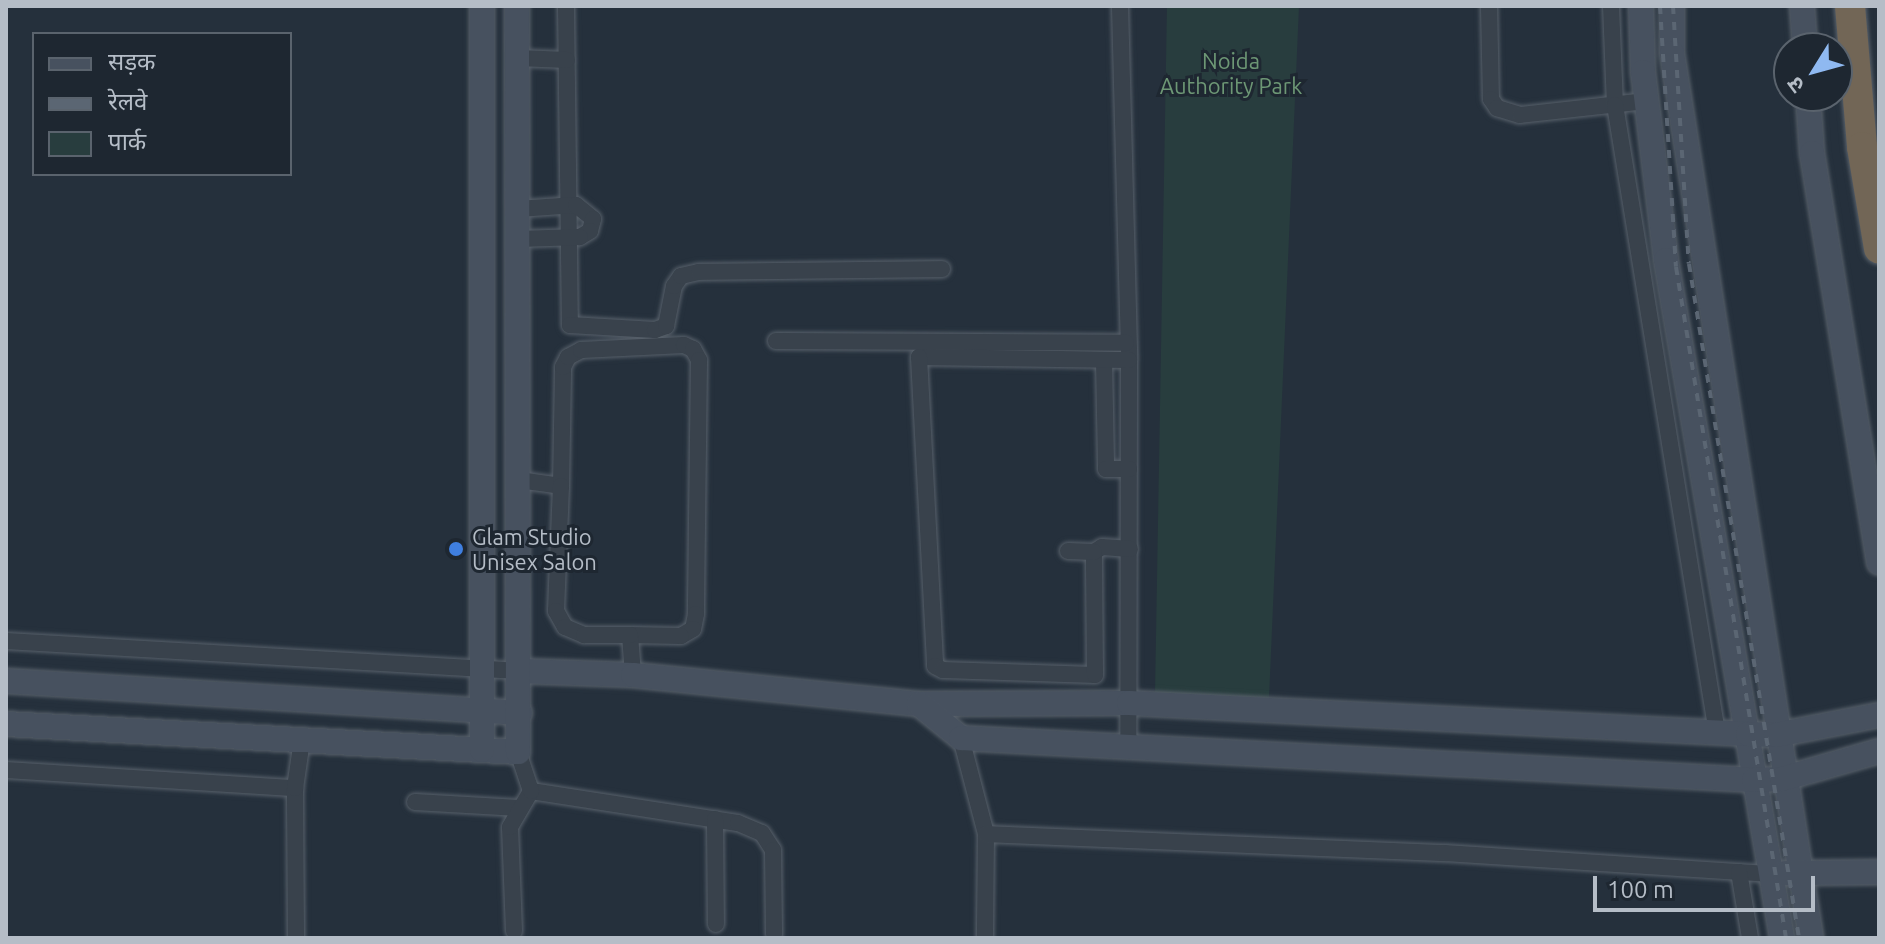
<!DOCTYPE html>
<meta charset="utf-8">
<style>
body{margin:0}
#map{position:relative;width:1885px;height:944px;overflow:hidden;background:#25303c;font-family:Ubuntu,"Noto Sans Devanagari",sans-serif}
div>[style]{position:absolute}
.green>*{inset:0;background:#283d3e}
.roads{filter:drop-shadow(0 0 2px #57606a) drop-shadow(0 0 2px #57606a)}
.street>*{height:16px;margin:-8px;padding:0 8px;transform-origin:8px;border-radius:8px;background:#39424c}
.secondary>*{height:24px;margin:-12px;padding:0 12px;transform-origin:12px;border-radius:12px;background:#47515f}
.highway>*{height:30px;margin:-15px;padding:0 15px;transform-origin:15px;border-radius:15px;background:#726656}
.rail>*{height:4px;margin-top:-2px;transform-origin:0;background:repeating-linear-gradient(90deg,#5b6673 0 8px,transparent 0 16px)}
.dots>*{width:22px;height:22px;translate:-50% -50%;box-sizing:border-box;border:4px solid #1e2731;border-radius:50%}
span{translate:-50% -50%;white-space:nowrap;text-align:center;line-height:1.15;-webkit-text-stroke:6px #1e2731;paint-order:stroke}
.park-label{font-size:22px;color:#6d9775}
.poi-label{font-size:22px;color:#b5bdc7}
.left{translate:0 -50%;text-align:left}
.frame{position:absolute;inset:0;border:8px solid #b5bdc7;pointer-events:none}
.legend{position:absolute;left:32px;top:32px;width:260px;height:144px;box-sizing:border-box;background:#1e2731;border:2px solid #5a636d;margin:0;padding:10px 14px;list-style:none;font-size:24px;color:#b5bdc7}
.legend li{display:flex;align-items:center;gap:16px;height:40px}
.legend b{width:40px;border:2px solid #5a636d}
.north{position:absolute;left:1773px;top:32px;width:80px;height:80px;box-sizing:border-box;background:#1e2731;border:2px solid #5a636d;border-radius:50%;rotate:233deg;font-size:22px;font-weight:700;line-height:32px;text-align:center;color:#b5bdc7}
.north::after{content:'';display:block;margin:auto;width:28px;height:36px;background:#8fb9f1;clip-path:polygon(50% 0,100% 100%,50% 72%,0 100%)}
.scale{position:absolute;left:1593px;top:876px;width:222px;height:36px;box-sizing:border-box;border:4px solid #b5bdc7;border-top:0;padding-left:10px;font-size:24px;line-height:28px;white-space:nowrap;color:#b5bdc7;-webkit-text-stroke:6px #1e2731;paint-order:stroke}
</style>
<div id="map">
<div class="green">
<div style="clip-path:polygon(1167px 6px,1299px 6px,1269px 698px,1155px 695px)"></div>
</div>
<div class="roads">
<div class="street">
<div style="left:566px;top:6px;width:319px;rotate:89.3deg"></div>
<div style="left:570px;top:325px;width:85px;rotate:3.4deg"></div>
<div style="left:655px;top:330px;width:12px;rotate:-20deg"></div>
<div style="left:666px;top:326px;width:41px;rotate:-78.7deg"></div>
<div style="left:674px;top:286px;width:12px;rotate:-55deg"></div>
<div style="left:681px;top:276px;width:18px;rotate:-13deg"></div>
<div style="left:699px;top:272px;width:243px;rotate:-0.7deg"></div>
<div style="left:1120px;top:6px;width:354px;rotate:88.5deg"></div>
<div style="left:1129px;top:360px;width:389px;rotate:90.1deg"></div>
<div style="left:1489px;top:6px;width:93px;rotate:88.8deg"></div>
<div style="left:1491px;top:99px;width:11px;rotate:56deg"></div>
<div style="left:1497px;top:108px;width:24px;rotate:17deg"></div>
<div style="left:1520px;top:115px;width:128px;rotate:-6.3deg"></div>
<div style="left:1611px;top:6px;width:99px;rotate:87.7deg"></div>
<div style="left:1615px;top:105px;width:636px;rotate:80.77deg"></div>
<div style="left:518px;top:58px;width:49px;rotate:2.3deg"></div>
<div style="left:518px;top:209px;width:58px;rotate:-3.9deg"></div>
<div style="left:576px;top:205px;width:22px;rotate:39deg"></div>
<div style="left:593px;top:219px;width:12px;rotate:104deg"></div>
<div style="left:590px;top:231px;width:12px;rotate:149deg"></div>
<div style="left:580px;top:237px;width:62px;rotate:178.2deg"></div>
<div style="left:776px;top:341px;width:350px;rotate:0.3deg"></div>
<div style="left:1104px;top:360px;width:109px;rotate:88.9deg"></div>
<div style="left:1106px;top:469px;width:23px"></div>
<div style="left:1129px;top:360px;width:210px;rotate:-179.2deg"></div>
<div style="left:919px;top:357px;width:309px;rotate:87deg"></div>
<div style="left:935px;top:666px;width:9px;rotate:27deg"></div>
<div style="left:943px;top:670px;width:152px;rotate:1.9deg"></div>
<div style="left:1095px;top:675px;width:123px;rotate:-90.5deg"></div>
<div style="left:1094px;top:552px;width:9px;rotate:-32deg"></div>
<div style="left:1102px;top:547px;width:28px;rotate:4deg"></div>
<div style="left:519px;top:480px;width:42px;rotate:8.1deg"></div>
<div style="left:561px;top:486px;width:119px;rotate:-89deg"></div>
<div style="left:563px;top:367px;width:11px;rotate:-63deg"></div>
<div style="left:568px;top:357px;width:15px;rotate:-28deg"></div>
<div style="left:581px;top:350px;width:103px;rotate:-2.8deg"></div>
<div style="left:684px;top:345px;width:10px;rotate:24deg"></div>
<div style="left:693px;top:349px;width:13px;rotate:61deg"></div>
<div style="left:699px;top:360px;width:254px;rotate:90.7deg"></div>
<div style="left:696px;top:614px;width:15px;rotate:101deg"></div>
<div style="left:693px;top:629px;width:14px;rotate:150deg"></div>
<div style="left:681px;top:636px;width:51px;rotate:-178.9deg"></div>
<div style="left:630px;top:635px;width:40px;rotate:85.7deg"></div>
<div style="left:561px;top:486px;width:125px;rotate:92.3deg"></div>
<div style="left:556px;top:611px;width:18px;rotate:61deg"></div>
<div style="left:565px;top:627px;width:21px;rotate:23deg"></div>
<div style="left:584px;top:635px;width:46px"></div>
<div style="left:1068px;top:551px;width:26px;rotate:2deg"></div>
<div style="left:6px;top:641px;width:515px;rotate:3.34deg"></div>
<div style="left:961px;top:738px;width:99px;rotate:75.4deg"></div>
<div style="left:986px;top:834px;width:104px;rotate:90.6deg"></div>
<div style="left:6px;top:770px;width:290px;rotate:3.6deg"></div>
<div style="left:531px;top:791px;width:209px;rotate:8.8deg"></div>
<div style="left:738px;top:823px;width:26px;rotate:23deg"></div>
<div style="left:762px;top:833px;width:20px;rotate:57deg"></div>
<div style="left:773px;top:850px;width:84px;rotate:89.3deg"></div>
<div style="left:415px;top:802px;width:104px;rotate:3.3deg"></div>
<div style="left:715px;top:819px;width:105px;rotate:89.5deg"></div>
<div style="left:986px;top:834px;width:459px;rotate:2.4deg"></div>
<div style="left:1445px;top:853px;width:327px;rotate:3.7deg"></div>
<div style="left:1739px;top:872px;width:67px;rotate:80.5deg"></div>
<div style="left:514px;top:931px;width:104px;rotate:-92.2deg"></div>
<div style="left:510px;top:827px;width:42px;rotate:-59.7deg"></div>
<div style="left:531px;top:791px;width:41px;rotate:-108.4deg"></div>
<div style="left:296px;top:938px;width:150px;rotate:-90.4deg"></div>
<div style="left:295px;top:788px;width:49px;rotate:-81.7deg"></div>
</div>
<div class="secondary">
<div style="left:1641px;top:6px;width:66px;rotate:88.3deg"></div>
<div style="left:1643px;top:72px;width:189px;rotate:83deg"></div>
<div style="left:1666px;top:260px;width:688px;rotate:80.29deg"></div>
<div style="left:1672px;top:6px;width:47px;rotate:90deg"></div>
<div style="left:1672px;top:53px;width:896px;rotate:81.07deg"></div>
<div style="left:1802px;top:6px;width:42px;rotate:85.9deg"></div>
<div style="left:1808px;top:96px;width:57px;rotate:86deg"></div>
<div style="left:1812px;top:153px;width:415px;rotate:80.7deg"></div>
<div style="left:520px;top:671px;width:113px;rotate:2deg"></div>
<div style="left:633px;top:675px;width:287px;rotate:5.8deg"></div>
<div style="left:919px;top:704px;width:210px;rotate:-0.3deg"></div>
<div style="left:1129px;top:703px;width:620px;rotate:2.87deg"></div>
<div style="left:1748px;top:734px;width:28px;rotate:2deg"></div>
<div style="left:1776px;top:735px;width:105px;rotate:-11deg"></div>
<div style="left:6px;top:681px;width:515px;rotate:3.56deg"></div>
<div style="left:919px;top:704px;width:54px;rotate:39deg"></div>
<div style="left:961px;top:738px;width:794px;rotate:3.03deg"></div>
<div style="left:1754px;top:780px;width:28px;rotate:-2deg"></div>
<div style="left:1782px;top:779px;width:101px;rotate:-16.1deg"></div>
<div style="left:6px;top:724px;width:513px;rotate:3.13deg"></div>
<div style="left:518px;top:752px;width:746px;rotate:-90.08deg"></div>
<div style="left:482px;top:750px;width:744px;rotate:-90deg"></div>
<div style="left:1785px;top:873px;width:94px;rotate:-0.6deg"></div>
</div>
<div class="highway">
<div style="left:1850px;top:6px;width:142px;rotate:85.1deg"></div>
<div style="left:1862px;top:147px;width:103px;rotate:80.5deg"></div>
</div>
</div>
<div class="rail">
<div style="left:1660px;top:6px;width:261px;rotate:86.5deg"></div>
<div style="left:1676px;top:267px;width:680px;rotate:80.69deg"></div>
<div style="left:1673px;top:6px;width:258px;rotate:86.5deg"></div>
<div style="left:1689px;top:264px;width:683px;rotate:80.73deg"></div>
</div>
<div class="dots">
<div style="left:456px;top:549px;background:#3f7fe0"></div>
</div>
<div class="park-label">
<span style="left:1231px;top:73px">Noida<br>Authority Park</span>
</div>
<div class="poi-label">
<span class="left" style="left:472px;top:549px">Glam Studio<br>Unisex Salon</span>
</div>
<div class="frame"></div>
<ul class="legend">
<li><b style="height:10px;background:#47515f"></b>सड़क</li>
<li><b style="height:10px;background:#5b6673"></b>रेलवे</li>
<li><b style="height:22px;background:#283d3e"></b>पार्क</li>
</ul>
<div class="north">उ</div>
<div class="scale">100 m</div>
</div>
